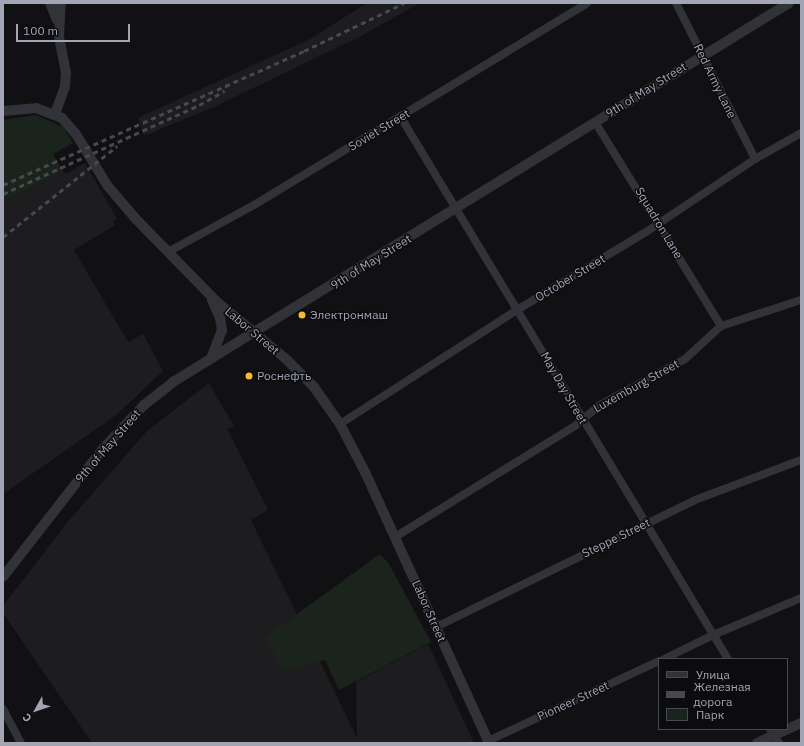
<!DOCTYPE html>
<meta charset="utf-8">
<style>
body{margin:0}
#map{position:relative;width:804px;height:746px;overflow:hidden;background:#111113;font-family:"IBM Plex Sans",sans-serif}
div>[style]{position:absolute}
.built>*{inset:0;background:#1d1d20}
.green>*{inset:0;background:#1b231d}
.minor>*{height:8px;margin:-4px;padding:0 4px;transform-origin:4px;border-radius:4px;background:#323338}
.tertiary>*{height:10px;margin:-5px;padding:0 5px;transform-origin:5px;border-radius:5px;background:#323338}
.rail>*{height:2.5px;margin-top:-1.25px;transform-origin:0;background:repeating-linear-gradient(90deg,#47494f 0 5px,transparent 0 9px)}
.dots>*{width:11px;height:11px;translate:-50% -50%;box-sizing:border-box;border:2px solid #0c0c0e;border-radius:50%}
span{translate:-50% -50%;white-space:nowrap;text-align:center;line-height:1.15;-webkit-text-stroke:3px #0c0c0e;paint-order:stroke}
.street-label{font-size:12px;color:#a2a6b4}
.poi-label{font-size:12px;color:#a2a6b4}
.left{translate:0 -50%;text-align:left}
.frame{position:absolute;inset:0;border:4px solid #a2a6b4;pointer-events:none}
.legend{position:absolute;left:658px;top:658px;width:130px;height:72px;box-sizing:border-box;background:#0c0c0e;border:1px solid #484a50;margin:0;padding:5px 7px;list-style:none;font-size:12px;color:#a2a6b4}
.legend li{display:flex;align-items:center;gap:8px;height:20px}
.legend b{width:20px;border:1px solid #484a50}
.north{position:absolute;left:16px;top:690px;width:40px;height:40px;-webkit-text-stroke:3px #0c0c0e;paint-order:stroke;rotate:230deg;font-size:11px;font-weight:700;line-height:16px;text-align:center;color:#a2a6b4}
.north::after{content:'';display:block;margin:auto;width:14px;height:18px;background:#a2a6b4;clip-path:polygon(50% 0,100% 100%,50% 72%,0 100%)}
.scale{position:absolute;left:16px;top:24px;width:114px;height:18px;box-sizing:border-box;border:2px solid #a2a6b4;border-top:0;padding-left:5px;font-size:12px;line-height:14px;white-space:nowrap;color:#a2a6b4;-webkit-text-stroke:3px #0c0c0e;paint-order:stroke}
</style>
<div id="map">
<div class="built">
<div style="clip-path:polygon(367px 3px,420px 3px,359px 37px,216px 106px,144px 136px,138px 118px,310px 39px)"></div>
<div style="clip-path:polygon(85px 163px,117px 219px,113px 221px,115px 225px,74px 250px,128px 342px,143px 334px,163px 371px,115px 416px,3px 494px,3px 202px,63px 171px,66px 174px)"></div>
<div style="clip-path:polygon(209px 383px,234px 426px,227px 429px,268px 510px,251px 520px,357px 738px,356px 682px,428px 644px,474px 743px,92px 743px,3px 613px,3px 606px,66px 524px,146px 432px)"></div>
</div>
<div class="green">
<div style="clip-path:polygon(36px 115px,63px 127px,73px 143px,53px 154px,63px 171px,3px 202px,3px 120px)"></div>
<div style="clip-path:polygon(380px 554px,389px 564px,431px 642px,339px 690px,325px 660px,283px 672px,265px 637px)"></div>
</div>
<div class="minor">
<div style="left:676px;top:3px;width:175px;rotate:63.1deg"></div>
<div style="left:400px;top:116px;width:634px;rotate:58.87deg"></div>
<div style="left:595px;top:122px;width:240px;rotate:58.3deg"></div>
<div style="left:168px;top:252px;width:98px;rotate:-28.7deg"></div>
<div style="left:254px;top:205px;width:389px;rotate:-31.2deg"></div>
<div style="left:340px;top:424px;width:211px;rotate:-32.8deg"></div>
<div style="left:517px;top:310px;width:154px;rotate:-31.2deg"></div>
<div style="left:649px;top:230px;width:128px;rotate:-33.8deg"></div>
<div style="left:755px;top:159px;width:53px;rotate:-29.5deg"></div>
<div style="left:395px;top:537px;width:213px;rotate:-31.7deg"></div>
<div style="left:576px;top:425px;width:31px;rotate:-40deg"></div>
<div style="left:600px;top:405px;width:97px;rotate:-28.4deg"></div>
<div style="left:685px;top:359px;width:49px;rotate:-42.5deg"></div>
<div style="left:721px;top:326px;width:84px;rotate:-18deg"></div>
<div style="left:436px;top:627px;width:288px;rotate:-26.1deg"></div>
<div style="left:695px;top:500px;width:113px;rotate:-20.7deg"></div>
<div style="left:664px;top:659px;width:55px;rotate:-26.1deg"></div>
<div style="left:713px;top:635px;width:95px;rotate:-22.8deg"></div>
<div style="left:3px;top:709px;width:38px;rotate:62deg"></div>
<div style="left:770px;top:729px;width:17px;rotate:57deg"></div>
<div style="left:488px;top:741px;width:189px;rotate:-25.1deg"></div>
</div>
<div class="tertiary">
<div style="left:50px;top:3px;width:18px;rotate:68deg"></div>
<div style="left:3px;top:111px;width:33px;rotate:-5deg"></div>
<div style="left:36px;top:108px;width:28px;rotate:21deg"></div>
<div style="left:62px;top:118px;width:21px;rotate:49deg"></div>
<div style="left:76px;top:134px;width:60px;rotate:58.7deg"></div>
<div style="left:107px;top:185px;width:42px;rotate:49.8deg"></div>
<div style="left:134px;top:217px;width:117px;rotate:45.7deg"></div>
<div style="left:216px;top:301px;width:89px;rotate:39.6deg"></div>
<div style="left:285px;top:358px;width:41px;rotate:45deg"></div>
<div style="left:314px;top:387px;width:45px;rotate:54.9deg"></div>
<div style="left:340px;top:424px;width:54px;rotate:62.5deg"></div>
<div style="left:365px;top:472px;width:298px;rotate:65.4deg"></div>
<div style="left:55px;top:114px;width:29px;rotate:-70deg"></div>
<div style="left:65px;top:87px;width:14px;rotate:-86deg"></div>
<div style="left:66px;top:73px;width:38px;rotate:-101deg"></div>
<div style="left:59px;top:36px;width:33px;rotate:-87deg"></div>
<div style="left:212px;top:356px;width:28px;rotate:-69deg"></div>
<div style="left:222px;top:330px;width:12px;rotate:-99deg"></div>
<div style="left:220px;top:318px;width:20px;rotate:-114deg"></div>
<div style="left:3px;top:577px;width:161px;rotate:-52.1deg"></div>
<div style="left:102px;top:450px;width:62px;rotate:-47deg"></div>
<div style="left:144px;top:405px;width:37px;rotate:-38deg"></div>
<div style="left:173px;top:382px;width:723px;rotate:-31.6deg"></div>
<div style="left:757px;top:743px;width:48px;rotate:-24.4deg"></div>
</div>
<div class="rail">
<div style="left:3px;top:185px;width:329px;rotate:-24deg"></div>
<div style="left:304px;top:51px;width:111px;rotate:-25.6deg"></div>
<div style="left:3px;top:194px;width:215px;rotate:-24.4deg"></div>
<div style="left:199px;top:105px;width:29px;rotate:-29deg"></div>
<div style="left:3px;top:237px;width:146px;rotate:-38.6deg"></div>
</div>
<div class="dots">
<div style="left:302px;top:315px;background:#f6bc26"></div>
<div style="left:249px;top:376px;background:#f6bc26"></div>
</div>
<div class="street-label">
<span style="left:715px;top:81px;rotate:64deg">Red Army Lane</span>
<span style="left:646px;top:90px;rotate:-32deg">9th of May Street</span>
<span style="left:379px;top:130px;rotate:-31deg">Soviet Street</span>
<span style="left:659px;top:223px;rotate:59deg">Squadron Lane</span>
<span style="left:371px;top:262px;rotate:-32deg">9th of May Street</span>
<span style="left:570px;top:278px;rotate:-31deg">October Street</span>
<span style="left:252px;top:331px;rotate:40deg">Labor Street</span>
<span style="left:636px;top:386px;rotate:-29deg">Luxemburg Street</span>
<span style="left:564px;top:388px;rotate:60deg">May Day Street</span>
<span style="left:108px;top:446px;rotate:-49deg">9th of May Street</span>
<span style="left:616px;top:538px;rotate:-26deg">Steppe Street</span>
<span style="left:429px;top:611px;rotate:66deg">Labor Street</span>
<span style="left:573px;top:701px;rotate:-25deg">Pioneer Street</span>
</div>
<div class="poi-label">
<span class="left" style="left:310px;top:315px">Электронмаш</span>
<span class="left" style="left:257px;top:376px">Роснефть</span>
</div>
<div class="frame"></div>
<ul class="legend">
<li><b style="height:5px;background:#323338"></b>Улица</li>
<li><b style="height:5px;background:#47494f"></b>Железная дорога</li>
<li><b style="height:11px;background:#1b231d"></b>Парк</li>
</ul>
<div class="north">С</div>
<div class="scale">100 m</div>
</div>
